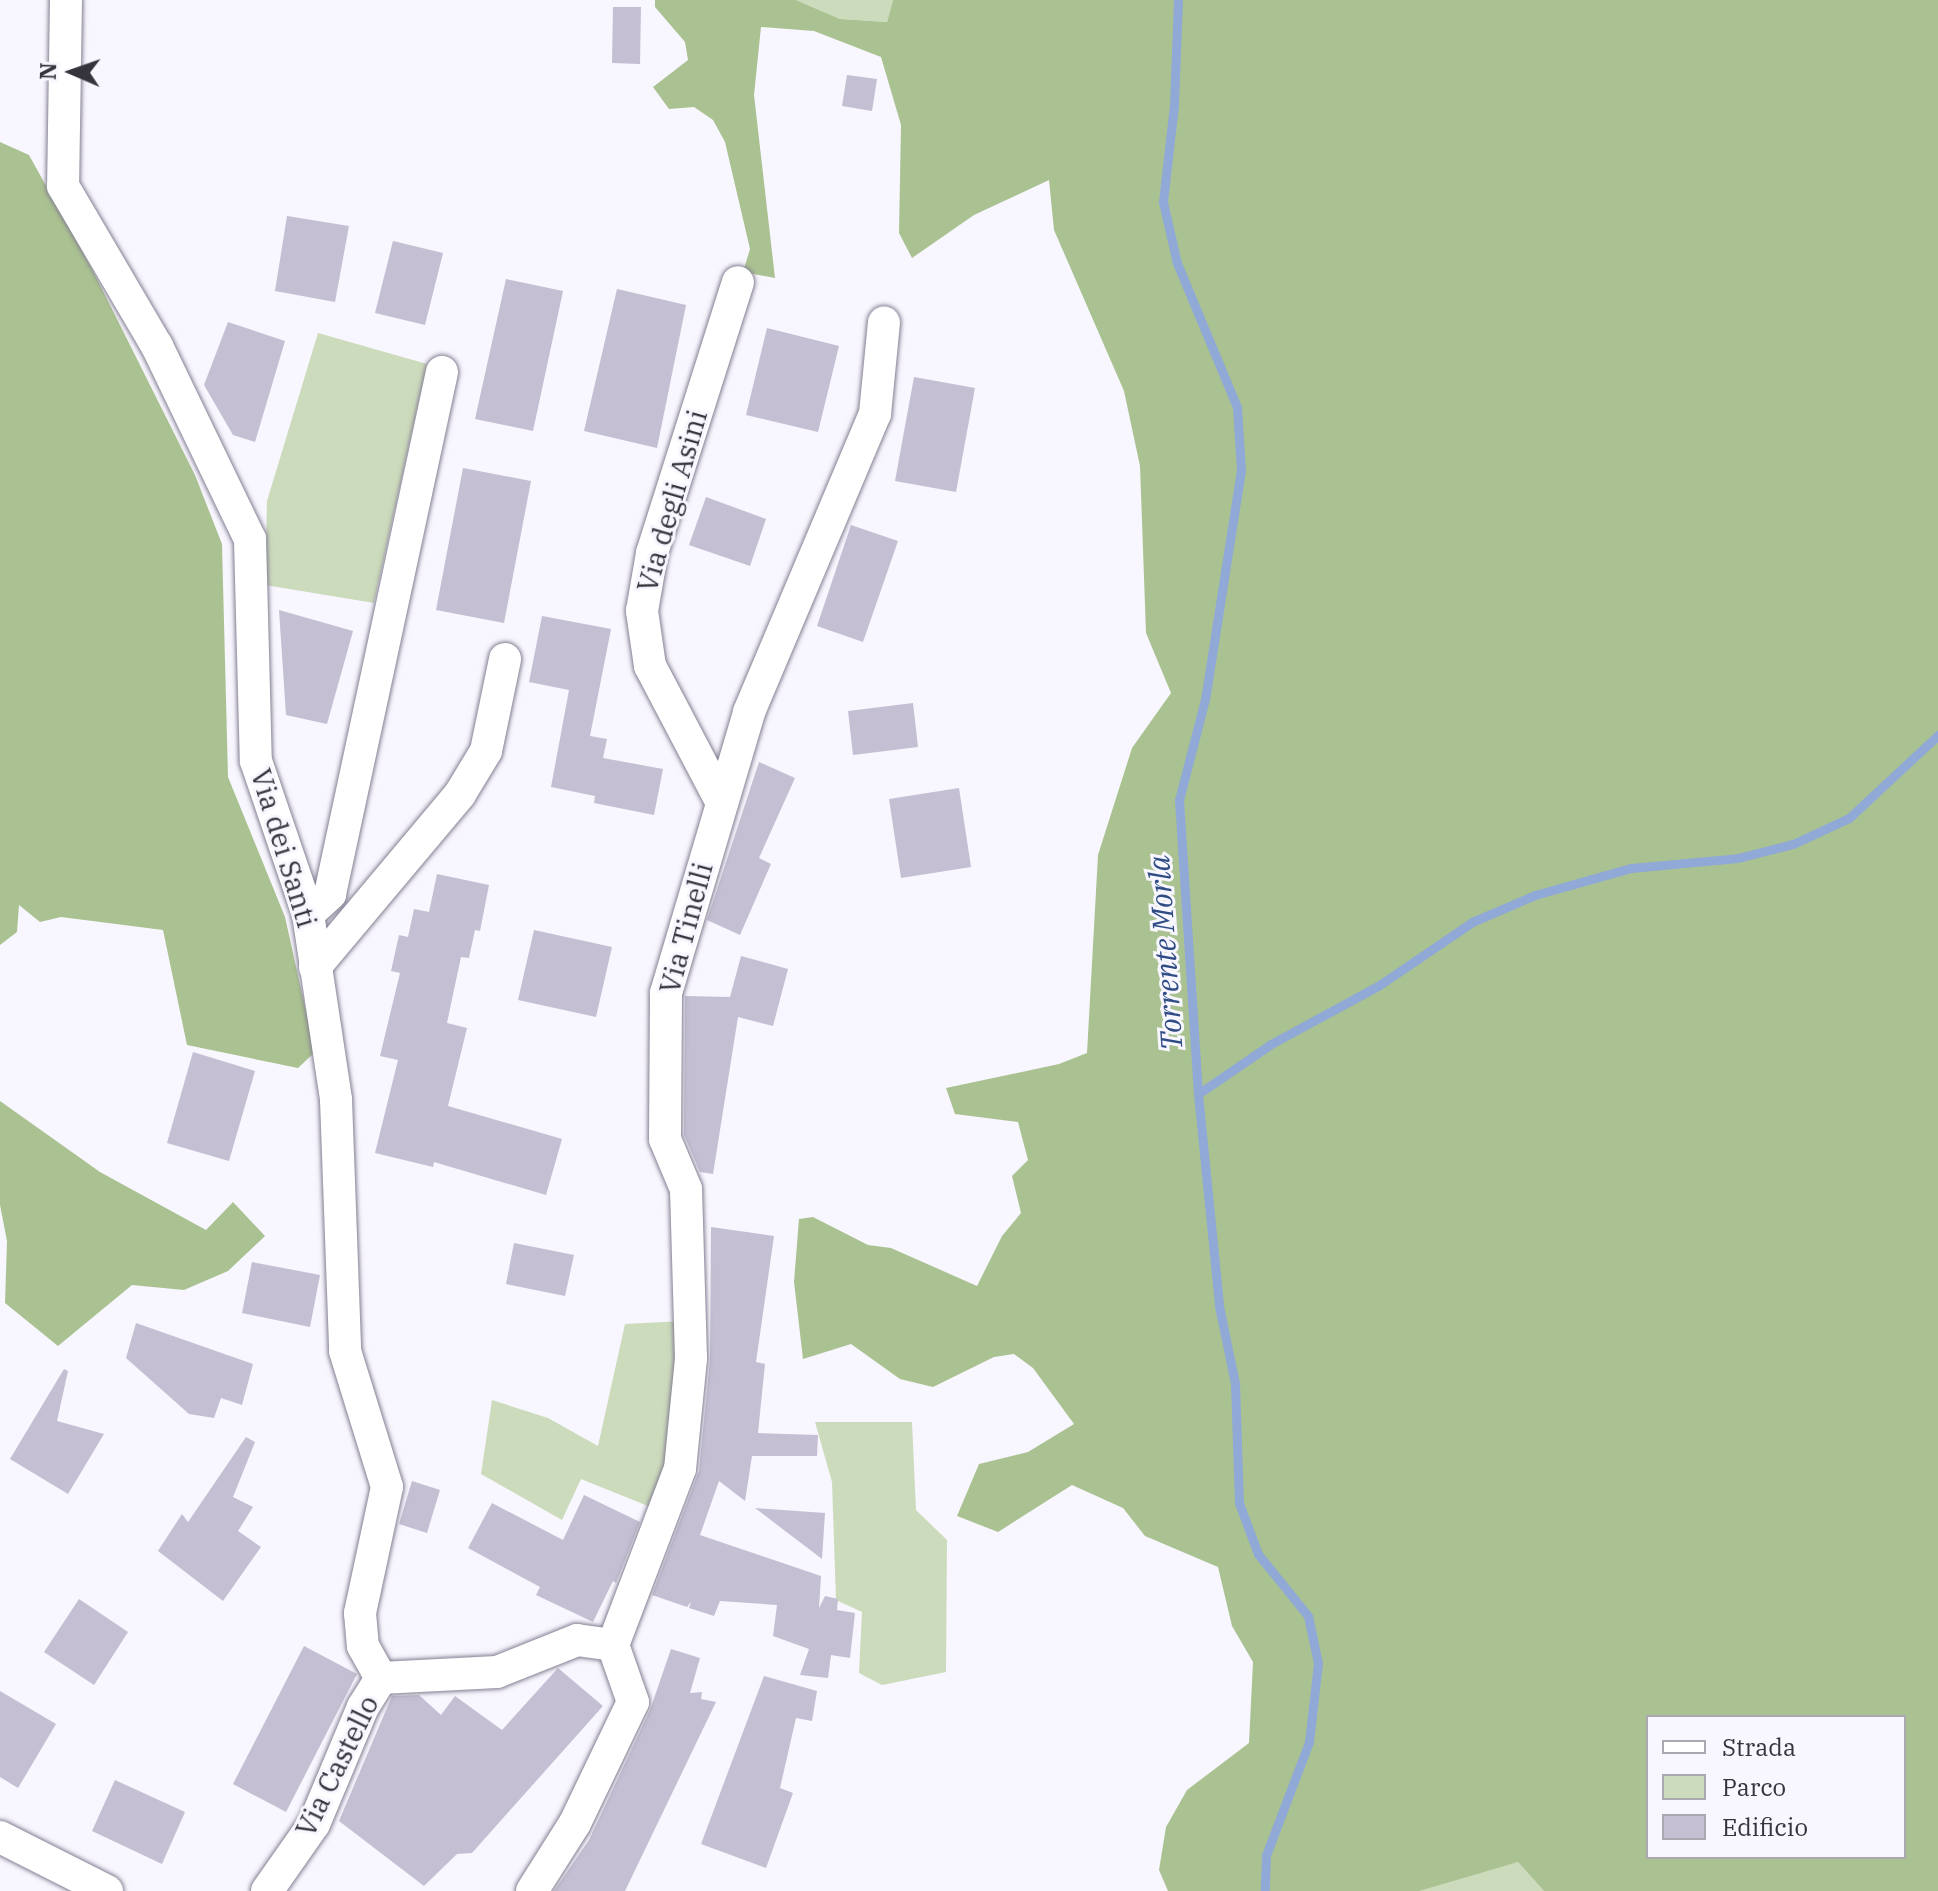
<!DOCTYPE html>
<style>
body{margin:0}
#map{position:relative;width:1938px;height:1891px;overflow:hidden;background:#f8f6fe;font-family:"IBM Plex Serif",serif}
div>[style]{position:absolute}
.green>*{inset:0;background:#ccdbbc}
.forest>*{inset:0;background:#aac291}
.stream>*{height:9px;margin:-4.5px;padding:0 4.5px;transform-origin:4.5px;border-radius:4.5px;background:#90a9d6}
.building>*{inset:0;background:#c4bfd3}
.roads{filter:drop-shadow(0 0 2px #847f92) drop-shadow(0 0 2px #847f92)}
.minor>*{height:32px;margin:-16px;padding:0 16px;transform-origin:16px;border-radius:16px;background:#fff}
span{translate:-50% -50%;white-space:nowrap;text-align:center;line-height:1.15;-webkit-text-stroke:6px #f8f6fe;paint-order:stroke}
.street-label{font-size:28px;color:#35333b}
.water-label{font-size:30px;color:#2f4c85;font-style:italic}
.legend{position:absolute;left:1646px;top:1715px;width:260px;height:144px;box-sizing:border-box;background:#f8f6fe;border:2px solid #aaa8b0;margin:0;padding:10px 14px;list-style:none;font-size:24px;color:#35333b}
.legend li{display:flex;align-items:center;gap:16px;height:40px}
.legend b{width:40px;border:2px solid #aaa8b0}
.north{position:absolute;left:32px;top:32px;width:80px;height:80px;-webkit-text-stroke:6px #f8f6fe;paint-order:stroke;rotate:272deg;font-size:22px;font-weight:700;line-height:32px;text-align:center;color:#35333b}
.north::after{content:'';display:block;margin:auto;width:28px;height:36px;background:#35333b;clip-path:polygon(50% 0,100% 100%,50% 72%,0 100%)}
</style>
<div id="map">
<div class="green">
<div style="clip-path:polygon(796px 0,893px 0,887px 22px,840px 19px)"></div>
<div style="clip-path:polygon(318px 333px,427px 364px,374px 603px,265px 585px,267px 501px)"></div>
<div style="clip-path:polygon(683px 1321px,670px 1460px,648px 1506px,581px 1479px,562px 1520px,481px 1474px,492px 1400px,548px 1418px,598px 1446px,625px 1324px)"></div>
<div style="clip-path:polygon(815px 1422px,912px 1422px,916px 1510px,947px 1540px,946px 1672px,882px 1685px,859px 1673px,862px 1612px,836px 1600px,832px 1482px)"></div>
<div style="clip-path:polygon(1518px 1862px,1544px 1891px,1419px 1891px,1425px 1886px)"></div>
</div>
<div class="forest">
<div style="clip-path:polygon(evenodd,655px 0,796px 0,840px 19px,887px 22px,893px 0,1938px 0,1938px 1891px,1544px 1891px,1518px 1862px,1419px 1891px,1168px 1891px,1159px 1870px,1166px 1827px,1187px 1790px,1249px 1743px,1253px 1662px,1232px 1626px,1218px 1567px,1145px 1536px,1123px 1508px,1072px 1485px,998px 1532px,957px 1516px,979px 1464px,1028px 1452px,1074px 1424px,1033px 1368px,1014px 1354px,994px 1357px,933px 1387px,900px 1379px,851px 1344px,803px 1359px,794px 1282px,799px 1219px,813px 1217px,868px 1245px,891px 1248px,977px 1286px,1002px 1236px,1021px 1213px,1012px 1176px,1028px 1160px,1018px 1122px,955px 1114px,946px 1088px,1059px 1064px,1087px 1053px,1098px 855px,1132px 748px,1171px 693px,1146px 633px,1140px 466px,1124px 391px,1054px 230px,1049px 180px,974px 215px,912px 258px,899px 233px,901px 125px,881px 57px,814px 31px,761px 27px,754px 95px,775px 278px,743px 272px,750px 249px,725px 142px,713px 120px,694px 107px,669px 109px,653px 87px,688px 60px,685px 42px,655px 7px,655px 0,1648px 1717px,1904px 1717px,1904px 1857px,1648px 1857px,1648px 1717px)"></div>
<div style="clip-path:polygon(0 142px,29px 155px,93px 271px,195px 475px,222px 544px,228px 777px,285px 917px,315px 1052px,298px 1068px,187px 1045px,163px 930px,61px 917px,40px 922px,19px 905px,17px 932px,0 945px)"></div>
<div style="clip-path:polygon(0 1101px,100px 1172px,206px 1230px,233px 1202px,265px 1236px,228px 1271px,184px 1290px,132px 1285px,58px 1346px,5px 1303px,7px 1241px,0 1205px)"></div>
</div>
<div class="stream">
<div style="left:1178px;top:0;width:105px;rotate:92.2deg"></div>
<div style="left:1174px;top:105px;width:98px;rotate:96.5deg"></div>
<div style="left:1163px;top:202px;width:63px;rotate:77.1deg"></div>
<div style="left:1177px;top:263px;width:156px;rotate:67.4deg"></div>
<div style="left:1237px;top:407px;width:63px;rotate:86.4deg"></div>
<div style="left:1241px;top:470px;width:232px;rotate:98.9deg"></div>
<div style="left:1205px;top:699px;width:104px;rotate:104.4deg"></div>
<div style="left:1179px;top:800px;width:295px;rotate:86.3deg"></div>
<div style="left:1198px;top:1094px;width:213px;rotate:84.3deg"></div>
<div style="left:1219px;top:1306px;width:79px;rotate:78.3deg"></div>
<div style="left:1235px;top:1383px;width:120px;rotate:88.1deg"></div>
<div style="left:1239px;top:1503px;width:54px;rotate:69.6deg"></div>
<div style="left:1258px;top:1554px;width:80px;rotate:51.1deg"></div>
<div style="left:1308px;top:1616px;width:48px;rotate:78deg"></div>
<div style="left:1318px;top:1663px;width:80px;rotate:96.5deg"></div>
<div style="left:1309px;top:1742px;width:121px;rotate:110.8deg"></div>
<div style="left:1266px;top:1855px;width:36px;rotate:92deg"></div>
<div style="left:1198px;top:1094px;width:88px;rotate:-34.4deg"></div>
<div style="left:1271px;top:1044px;width:122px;rotate:-28.5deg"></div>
<div style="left:1378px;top:986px;width:114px;rotate:-34.2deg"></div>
<div style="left:1472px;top:922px;width:69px;rotate:-23.2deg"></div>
<div style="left:1535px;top:895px;width:100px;rotate:-15.7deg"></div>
<div style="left:1631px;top:868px;width:107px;rotate:-5.3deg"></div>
<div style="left:1738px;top:858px;width:57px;rotate:-14.3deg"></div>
<div style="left:1793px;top:844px;width:62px;rotate:-24.9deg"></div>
<div style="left:1849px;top:818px;width:122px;rotate:-43deg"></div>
</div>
<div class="building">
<div style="clip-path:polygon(613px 7px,641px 7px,640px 64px,612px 63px)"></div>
<div style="clip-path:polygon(847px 75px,877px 79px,872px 111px,842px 106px)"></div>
<div style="clip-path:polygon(287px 216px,349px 226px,335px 302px,275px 291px)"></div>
<div style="clip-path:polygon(393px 241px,443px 253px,425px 325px,375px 313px)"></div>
<div style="clip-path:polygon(506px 279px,563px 291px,533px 431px,475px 419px)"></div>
<div style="clip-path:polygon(617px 289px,686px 305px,657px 448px,584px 431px)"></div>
<div style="clip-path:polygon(228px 322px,285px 341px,255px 442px,233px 435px,204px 385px)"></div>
<div style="clip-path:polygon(767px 328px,839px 346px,818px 432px,746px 415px)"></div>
<div style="clip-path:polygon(914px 377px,975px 388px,956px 492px,895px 481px)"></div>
<div style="clip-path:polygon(463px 468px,531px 481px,504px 623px,436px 610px)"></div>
<div style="clip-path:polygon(706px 497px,766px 519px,750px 566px,689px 545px)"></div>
<div style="clip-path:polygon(851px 525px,898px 541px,863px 642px,817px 626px)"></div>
<div style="clip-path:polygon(279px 610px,353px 631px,327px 724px,286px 715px)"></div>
<div style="clip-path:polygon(542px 616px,611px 629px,590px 736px,607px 739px,603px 758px,663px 769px,654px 815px,594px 803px,595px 796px,551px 787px,569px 690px,529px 682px)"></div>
<div style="clip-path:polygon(913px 703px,918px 747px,853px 755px,848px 711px)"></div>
<div style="clip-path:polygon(759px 762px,795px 778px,759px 858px,771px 864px,740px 935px,707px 920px)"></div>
<div style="clip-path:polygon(959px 788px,971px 867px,901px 878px,889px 799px)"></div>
<div style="clip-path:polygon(437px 874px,489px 885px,480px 931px,475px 930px,469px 958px,461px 957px,447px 1023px,467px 1028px,448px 1106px,562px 1139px,546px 1195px,434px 1162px,433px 1167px,375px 1153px,398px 1060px,380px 1056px,400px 973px,391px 971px,399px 935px,408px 937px,414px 909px,429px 912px)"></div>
<div style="clip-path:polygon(534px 930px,612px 947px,596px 1017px,518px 1000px)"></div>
<div style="clip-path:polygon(741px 956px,788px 969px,773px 1026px,738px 1017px,713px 1174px,700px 1172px,684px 1135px,685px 996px,730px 997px)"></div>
<div style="clip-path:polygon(193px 1052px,255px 1071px,229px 1161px,167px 1143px)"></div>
<div style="clip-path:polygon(711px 1227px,774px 1236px,756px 1362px,765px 1364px,758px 1433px,818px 1435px,817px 1456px,752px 1456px,745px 1501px,719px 1481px,700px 1535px,821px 1576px,819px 1608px,825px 1596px,838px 1599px,837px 1610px,855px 1613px,850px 1658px,831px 1655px,828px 1678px,800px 1675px,809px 1649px,773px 1636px,777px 1605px,720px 1601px,714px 1616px,689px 1608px,691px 1602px,687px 1607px,652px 1595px,699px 1471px,710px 1360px)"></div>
<div style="clip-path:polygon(514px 1243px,574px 1255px,565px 1296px,506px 1284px)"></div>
<div style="clip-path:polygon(252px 1262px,320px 1275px,310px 1327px,242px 1313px)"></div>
<div style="clip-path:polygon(136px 1323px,253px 1364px,242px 1405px,221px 1398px,214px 1418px,189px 1414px,126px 1358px)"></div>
<div style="clip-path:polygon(64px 1369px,68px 1371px,57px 1421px,104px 1434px,68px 1494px,10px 1459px)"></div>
<div style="clip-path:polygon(246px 1437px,255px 1442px,233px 1497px,253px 1507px,238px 1531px,261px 1547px,223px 1601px,158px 1551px,182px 1514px,188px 1522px)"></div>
<div style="clip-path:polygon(412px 1481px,440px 1490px,427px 1533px,399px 1524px)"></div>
<div style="clip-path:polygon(584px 1495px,640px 1522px,616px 1583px,613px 1581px,593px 1622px,536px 1595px,540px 1587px,468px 1548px,492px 1503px,563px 1540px)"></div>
<div style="clip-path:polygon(755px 1508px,825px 1513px,822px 1559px)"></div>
<div style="clip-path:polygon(79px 1599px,128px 1632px,94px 1685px,44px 1652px)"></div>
<div style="clip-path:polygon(304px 1646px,357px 1674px,286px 1812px,233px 1784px)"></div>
<div style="clip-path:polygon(671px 1649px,700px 1658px,690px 1693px,702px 1692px,701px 1699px,716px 1702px,625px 1891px,554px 1891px,589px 1840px,650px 1710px)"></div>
<div style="clip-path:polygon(558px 1668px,603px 1706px,472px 1853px,457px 1854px,424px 1886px,339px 1821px,392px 1696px,419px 1695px,441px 1715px,455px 1696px,502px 1730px)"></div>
<div style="clip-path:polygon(764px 1676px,817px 1691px,812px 1721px,796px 1718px,780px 1788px,793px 1793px,766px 1868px,701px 1844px)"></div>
<div style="clip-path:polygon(0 1691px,56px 1724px,18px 1788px,0 1777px)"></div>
<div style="clip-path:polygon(115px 1780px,185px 1812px,162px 1864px,92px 1831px)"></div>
</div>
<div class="roads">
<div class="minor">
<div style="left:66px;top:0;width:186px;rotate:90.9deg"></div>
<div style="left:63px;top:186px;width:186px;rotate:59.6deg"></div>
<div style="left:157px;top:346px;width:214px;rotate:64.3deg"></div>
<div style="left:250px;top:539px;width:222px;rotate:88.5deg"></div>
<div style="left:256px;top:761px;width:162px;rotate:71.2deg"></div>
<div style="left:308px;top:914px;width:188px;rotate:81.4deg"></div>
<div style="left:336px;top:1100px;width:251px;rotate:87.9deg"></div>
<div style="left:345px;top:1351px;width:142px;rotate:72.8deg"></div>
<div style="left:387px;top:1487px;width:129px;rotate:102.1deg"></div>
<div style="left:360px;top:1613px;width:33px;rotate:85deg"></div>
<div style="left:363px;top:1646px;width:37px;rotate:61deg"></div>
<div style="left:722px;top:803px;width:155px;rotate:-117.7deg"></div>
<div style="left:650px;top:666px;width:56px;rotate:-98.3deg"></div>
<div style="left:642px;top:611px;width:59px;rotate:-80.2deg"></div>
<div style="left:652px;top:553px;width:284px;rotate:-72.4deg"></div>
<div style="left:308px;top:914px;width:30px;rotate:-42deg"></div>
<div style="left:330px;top:894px;width:534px;rotate:-77.89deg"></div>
<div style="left:315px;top:967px;width:226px;rotate:-50deg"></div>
<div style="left:460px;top:794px;width:50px;rotate:-58.8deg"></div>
<div style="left:486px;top:751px;width:94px;rotate:-78.3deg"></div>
<div style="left:613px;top:1645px;width:188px;rotate:-69.2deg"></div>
<div style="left:680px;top:1469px;width:112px;rotate:-84.3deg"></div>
<div style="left:691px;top:1358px;width:169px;rotate:-91.7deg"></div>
<div style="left:686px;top:1189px;width:54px;rotate:-112.8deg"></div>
<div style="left:665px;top:1139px;width:146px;rotate:-89.6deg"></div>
<div style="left:666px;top:993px;width:293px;rotate:-73.5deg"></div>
<div style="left:749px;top:712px;width:324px;rotate:-67.1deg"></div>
<div style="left:875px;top:414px;width:92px;rotate:-84.4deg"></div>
<div style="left:0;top:1837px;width:120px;rotate:26.8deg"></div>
<div style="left:267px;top:1891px;width:82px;rotate:-55deg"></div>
<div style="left:314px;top:1824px;width:127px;rotate:-67.3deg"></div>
<div style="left:363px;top:1707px;width:34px;rotate:-58deg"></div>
<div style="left:381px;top:1678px;width:116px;rotate:-3deg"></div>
<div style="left:497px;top:1672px;width:86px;rotate:-21.8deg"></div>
<div style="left:577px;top:1640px;width:36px;rotate:8deg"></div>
<div style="left:532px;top:1891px;width:80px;rotate:-57.7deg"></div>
<div style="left:575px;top:1823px;width:134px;rotate:-64.4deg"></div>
<div style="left:633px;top:1702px;width:60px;rotate:-109.3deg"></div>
</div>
</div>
<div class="street-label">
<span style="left:672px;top:501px;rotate:-74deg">Via degli Asini</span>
<span style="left:284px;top:848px;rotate:73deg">Via dei Santi</span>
<span style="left:686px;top:928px;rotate:-75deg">Via Tinelli</span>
<span style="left:337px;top:1766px;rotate:-64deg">Via Castello</span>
</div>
<div class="water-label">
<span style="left:1165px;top:953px;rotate:-94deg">Torrente Morla</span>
</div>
<ul class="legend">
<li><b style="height:10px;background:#fff"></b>Strada</li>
<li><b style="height:22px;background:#ccdbbc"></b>Parco</li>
<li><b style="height:22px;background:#c4bfd3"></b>Edificio</li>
</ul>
<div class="north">N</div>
</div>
